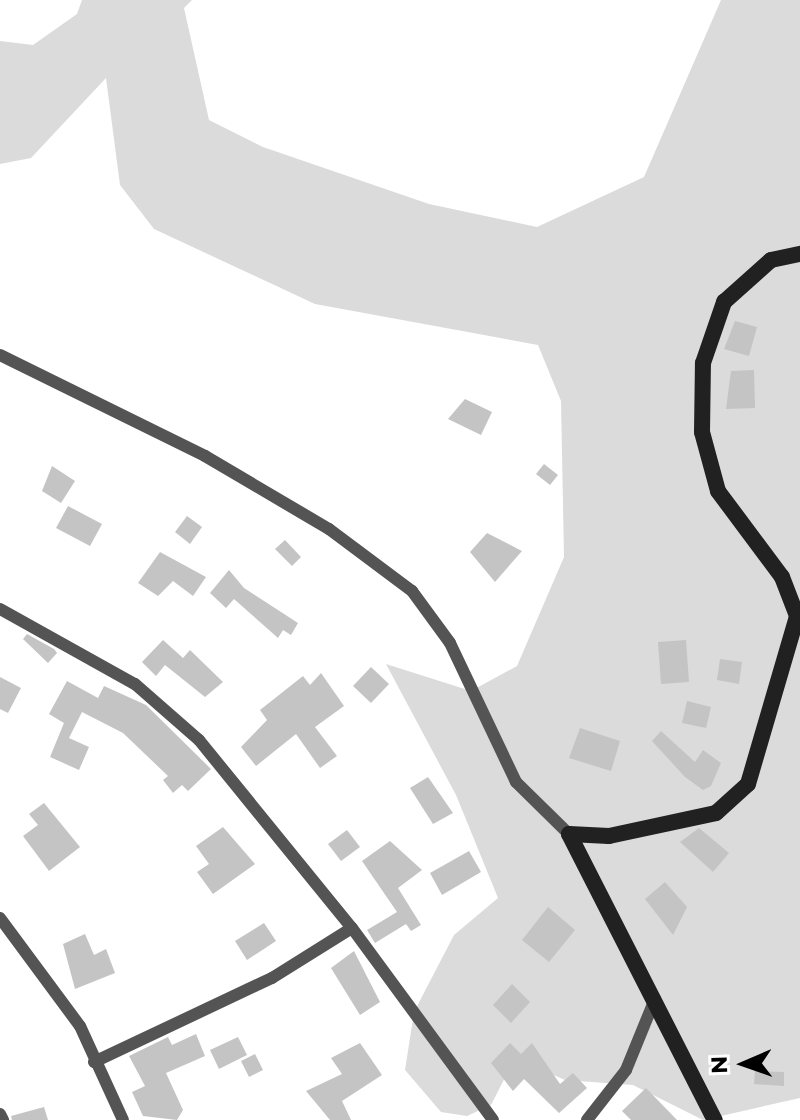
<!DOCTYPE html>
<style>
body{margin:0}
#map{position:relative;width:800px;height:1120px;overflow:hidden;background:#fff;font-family:Montserrat,sans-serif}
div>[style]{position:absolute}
.green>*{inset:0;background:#dbdbdb}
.building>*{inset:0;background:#c4c4c4}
.street>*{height:12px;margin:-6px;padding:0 6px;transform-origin:6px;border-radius:6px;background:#545454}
.secondary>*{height:16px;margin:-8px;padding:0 8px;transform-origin:8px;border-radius:8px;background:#212121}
span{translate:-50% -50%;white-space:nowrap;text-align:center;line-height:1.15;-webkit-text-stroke:8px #fff;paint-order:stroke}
.north{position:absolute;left:704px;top:1024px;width:80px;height:80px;-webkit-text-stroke:6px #fff;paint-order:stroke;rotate:268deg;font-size:22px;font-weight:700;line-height:32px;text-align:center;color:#000}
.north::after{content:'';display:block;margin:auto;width:28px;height:36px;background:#000;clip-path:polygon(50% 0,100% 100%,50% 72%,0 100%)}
</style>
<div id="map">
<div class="green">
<div style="clip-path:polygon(82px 0,192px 0,184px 8px,209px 120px,263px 147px,429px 204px,537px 227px,644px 177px,721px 0,800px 0,800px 1098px,703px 1120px,633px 1085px,565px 1080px,515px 1058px,491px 1105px,467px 1116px,441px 1112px,405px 1070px,414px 1012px,454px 935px,498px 898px,456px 795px,386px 664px,471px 691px,517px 666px,564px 557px,561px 401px,538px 345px,315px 304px,154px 229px,120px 185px,106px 78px,31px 158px,0 164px,0 41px,33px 45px,77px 14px)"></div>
</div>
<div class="building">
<div style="clip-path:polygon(735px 321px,757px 327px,749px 356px,724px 349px)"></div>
<div style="clip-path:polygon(754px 370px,755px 408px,726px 409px,731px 371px)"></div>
<div style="clip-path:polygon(465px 399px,492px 412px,481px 435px,448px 419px)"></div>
<div style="clip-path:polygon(544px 464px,558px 475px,550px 485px,536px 474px)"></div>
<div style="clip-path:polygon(52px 466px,75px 481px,61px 503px,42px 491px)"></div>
<div style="clip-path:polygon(68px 506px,102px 524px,90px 546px,56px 528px)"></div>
<div style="clip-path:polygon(187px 516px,202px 527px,190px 544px,175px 532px)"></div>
<div style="clip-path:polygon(487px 533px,522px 551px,495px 582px,470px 552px)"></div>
<div style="clip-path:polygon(285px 540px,301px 557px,292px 566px,275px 549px)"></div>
<div style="clip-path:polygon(160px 552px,206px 577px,193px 596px,173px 581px,158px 596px,138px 583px)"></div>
<div style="clip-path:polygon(229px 570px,244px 588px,298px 623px,291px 635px,283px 630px,278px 638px,234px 599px,226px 608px,210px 593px)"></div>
<div style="clip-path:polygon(27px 634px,54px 649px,57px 653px,48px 663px,23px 639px)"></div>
<div style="clip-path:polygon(163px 640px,183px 658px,190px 650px,223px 682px,205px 697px,165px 665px,156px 676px,142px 662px)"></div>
<div style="clip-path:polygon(686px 640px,689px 682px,661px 684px,658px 642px)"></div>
<div style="clip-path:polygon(720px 659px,742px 662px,739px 684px,717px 680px)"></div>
<div style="clip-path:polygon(371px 667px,389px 684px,371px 703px,353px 686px)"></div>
<div style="clip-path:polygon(321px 673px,344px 706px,315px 727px,337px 756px,320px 768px,296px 734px,256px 766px,241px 747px,267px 720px,260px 710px,303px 676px,310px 685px)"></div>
<div style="clip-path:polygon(0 677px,21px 688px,8px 713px,0 709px)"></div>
<div style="clip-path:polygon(67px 681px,98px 698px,104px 686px,146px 705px,211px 769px,188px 791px,182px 785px,173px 793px,163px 780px,168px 776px,123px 733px,82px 712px,69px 738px,89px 747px,79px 770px,50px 757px,64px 723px,49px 714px)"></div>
<div style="clip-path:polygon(687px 701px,711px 707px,706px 728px,682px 723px)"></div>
<div style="clip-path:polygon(580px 728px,620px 741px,611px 771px,569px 758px)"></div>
<div style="clip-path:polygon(661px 731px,695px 762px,703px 750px,721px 763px,711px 786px,703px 790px,685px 777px,652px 741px)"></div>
<div style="clip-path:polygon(428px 777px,453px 813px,433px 824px,410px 788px)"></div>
<div style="clip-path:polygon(44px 803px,80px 847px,49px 871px,23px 836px,38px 825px,29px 814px)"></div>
<div style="clip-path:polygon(223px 827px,255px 864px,213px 894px,197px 872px,209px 864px,196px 846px)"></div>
<div style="clip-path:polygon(699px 828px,729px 853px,713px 872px,680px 842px)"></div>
<div style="clip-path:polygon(347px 830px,360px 847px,341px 861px,328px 844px)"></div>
<div style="clip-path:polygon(390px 841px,422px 870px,398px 888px,421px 925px,411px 931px,406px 924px,375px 943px,367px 930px,397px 912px,362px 861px)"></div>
<div style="clip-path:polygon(469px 851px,481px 872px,442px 895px,430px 873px)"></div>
<div style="clip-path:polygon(665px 882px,687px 907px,673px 935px,645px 899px)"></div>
<div style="clip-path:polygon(548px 907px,575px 930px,549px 962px,522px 940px)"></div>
<div style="clip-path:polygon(264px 923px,276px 941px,247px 960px,235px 941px)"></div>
<div style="clip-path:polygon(85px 934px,94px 955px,106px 949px,115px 973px,75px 989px,63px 944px)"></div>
<div style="clip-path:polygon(354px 951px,380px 1002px,360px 1015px,331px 968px)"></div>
<div style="clip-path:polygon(512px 984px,530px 1002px,511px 1023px,493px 1005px)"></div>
<div style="clip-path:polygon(196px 1034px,205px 1056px,166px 1073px,183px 1110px,177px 1120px,143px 1116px,132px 1092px,145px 1086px,129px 1056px,168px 1037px,172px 1045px)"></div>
<div style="clip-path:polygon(238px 1037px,247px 1055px,219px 1069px,210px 1050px)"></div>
<div style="clip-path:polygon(360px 1043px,382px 1075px,342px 1101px,351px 1120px,330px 1120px,306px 1091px,342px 1074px,331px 1058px)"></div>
<div style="clip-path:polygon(510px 1043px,521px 1054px,532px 1043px,560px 1084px,573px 1073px,587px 1088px,559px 1113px,524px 1079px,513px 1091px,491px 1063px)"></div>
<div style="clip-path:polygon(255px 1054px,263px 1070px,249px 1077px,241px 1061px)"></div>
<div style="clip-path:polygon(755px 1071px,784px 1072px,784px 1086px,754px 1084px)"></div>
<div style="clip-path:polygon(646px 1088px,677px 1120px,631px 1120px,622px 1111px)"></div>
<div style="clip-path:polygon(44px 1107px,48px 1120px,12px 1120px,11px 1116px)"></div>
</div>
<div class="street">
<div style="left:0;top:355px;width:229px;rotate:26.2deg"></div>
<div style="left:205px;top:456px;width:144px;rotate:30.5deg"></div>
<div style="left:329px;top:529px;width:104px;rotate:36.8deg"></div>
<div style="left:412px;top:591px;width:64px;rotate:53.8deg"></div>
<div style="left:450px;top:643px;width:154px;rotate:64.6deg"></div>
<div style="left:516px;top:782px;width:74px;rotate:44.5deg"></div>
<div style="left:0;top:609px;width:154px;rotate:29.1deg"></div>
<div style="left:135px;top:684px;width:85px;rotate:41.2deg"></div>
<div style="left:199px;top:740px;width:242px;rotate:50.9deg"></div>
<div style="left:352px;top:928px;width:238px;rotate:53.7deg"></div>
<div style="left:0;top:918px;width:134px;rotate:53.5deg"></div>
<div style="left:80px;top:1026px;width:103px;rotate:65.4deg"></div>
<div style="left:94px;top:1062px;width:197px;rotate:-25.3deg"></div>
<div style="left:272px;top:978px;width:94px;rotate:-32deg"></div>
<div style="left:0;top:1114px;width:7px;rotate:63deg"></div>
<div style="left:587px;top:1120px;width:63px;rotate:-52deg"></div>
<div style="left:626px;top:1070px;width:77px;rotate:-67.8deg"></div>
</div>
<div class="secondary">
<div style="left:569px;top:834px;width:40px;rotate:2.9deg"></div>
<div style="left:609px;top:836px;width:109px;rotate:-12.1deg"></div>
<div style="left:716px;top:813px;width:43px;rotate:-42.2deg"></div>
<div style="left:748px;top:784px;width:175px;rotate:-73.7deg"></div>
<div style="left:797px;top:616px;width:42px;rotate:-111deg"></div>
<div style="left:782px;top:577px;width:107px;rotate:-126.7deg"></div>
<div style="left:718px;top:491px;width:61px;rotate:-105.2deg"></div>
<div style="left:702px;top:432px;width:69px;rotate:-89.2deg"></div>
<div style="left:703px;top:363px;width:65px;rotate:-71deg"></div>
<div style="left:724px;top:302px;width:63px;rotate:-41.8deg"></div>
<div style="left:771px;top:260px;width:30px;rotate:-12deg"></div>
<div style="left:569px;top:834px;width:321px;rotate:63deg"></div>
</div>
<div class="north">N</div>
</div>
